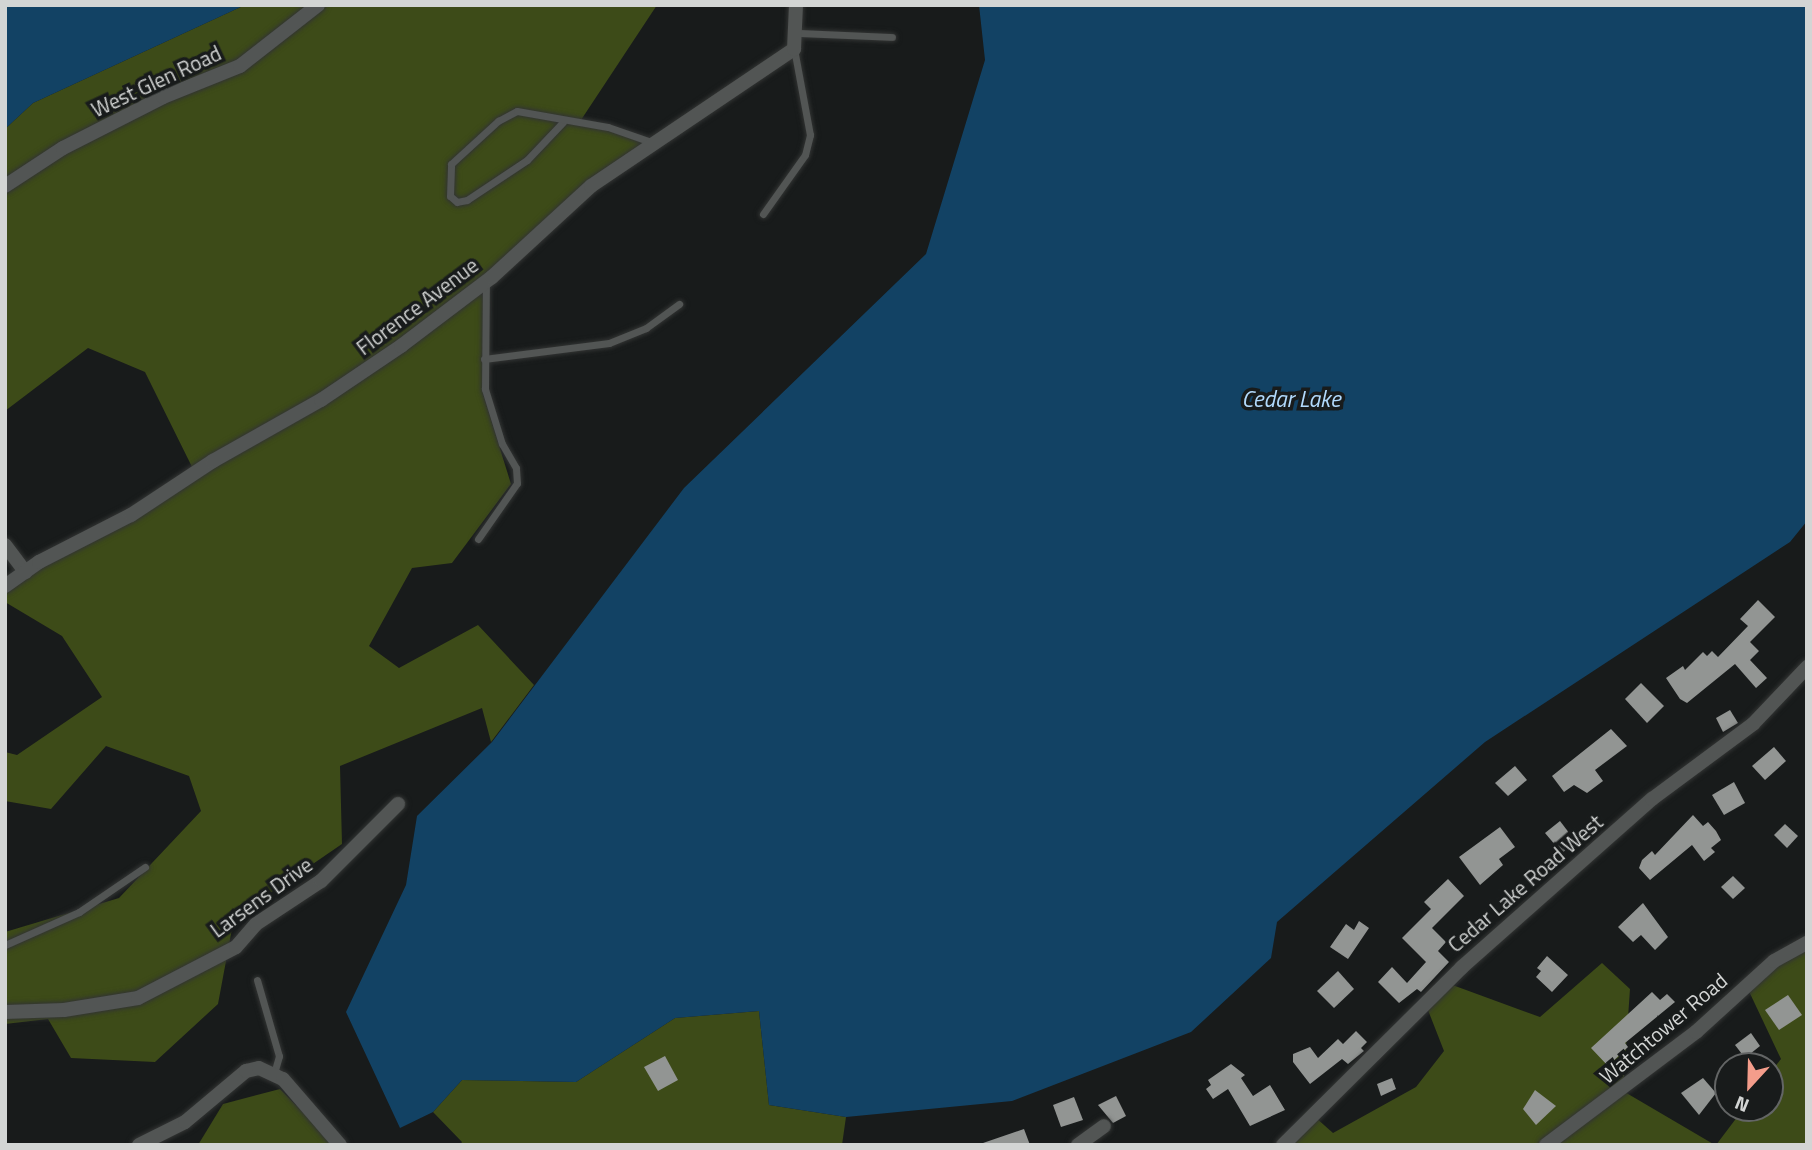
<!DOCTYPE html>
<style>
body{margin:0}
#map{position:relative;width:1812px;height:1150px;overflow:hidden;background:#181b1b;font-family:"Titillium Web",sans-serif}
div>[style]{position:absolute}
.forest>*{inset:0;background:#3d4b18}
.water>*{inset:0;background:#124264}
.building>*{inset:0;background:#929593}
.roads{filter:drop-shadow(0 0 2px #323433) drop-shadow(0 0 2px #323433)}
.service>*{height:7px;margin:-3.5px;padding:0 3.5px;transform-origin:3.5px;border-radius:3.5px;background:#525554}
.minor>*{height:14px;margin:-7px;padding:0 7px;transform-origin:7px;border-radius:7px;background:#525554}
span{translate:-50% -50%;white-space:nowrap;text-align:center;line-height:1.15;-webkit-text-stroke:7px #181b1b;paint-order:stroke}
.street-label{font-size:21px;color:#d3d5d4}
.water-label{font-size:23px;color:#b2dafc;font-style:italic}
.frame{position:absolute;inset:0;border:7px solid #d3d5d4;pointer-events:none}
.north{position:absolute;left:1714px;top:1052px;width:70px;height:70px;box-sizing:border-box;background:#181b1b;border:2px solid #636565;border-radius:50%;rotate:202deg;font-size:19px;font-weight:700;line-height:28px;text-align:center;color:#d3d5d4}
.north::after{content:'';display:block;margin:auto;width:24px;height:32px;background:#f49d8b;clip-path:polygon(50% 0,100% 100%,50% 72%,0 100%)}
</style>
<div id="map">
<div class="forest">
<div style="clip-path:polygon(245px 5px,657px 5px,581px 120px,654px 142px,487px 281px,483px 394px,511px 484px,452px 563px,412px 568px,369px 646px,399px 668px,478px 625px,534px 685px,491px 742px,482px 708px,340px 766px,342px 844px,234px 918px,218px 1004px,155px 1062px,71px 1058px,48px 1019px,5px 1024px,5px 932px,119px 898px,201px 811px,189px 776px,106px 746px,51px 809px,5px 801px,5px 752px,17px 755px,102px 697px,62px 636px,5px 602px,5px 588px,196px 475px,145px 372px,88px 348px,5px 411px,5px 129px,33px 103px)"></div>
<div style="clip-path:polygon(1807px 947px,1807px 1145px,1716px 1145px,1744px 1108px,1770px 1108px,1770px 1073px,1781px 1059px,1746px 985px)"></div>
<div style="clip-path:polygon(1602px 963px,1630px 989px,1623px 1091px,1715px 1145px,1277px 1145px,1315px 1117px,1333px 1133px,1416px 1087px,1444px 1051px,1426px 1005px,1447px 983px,1540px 1017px)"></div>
<div style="clip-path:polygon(759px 1011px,769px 1105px,846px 1117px,842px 1145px,460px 1145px,462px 1142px,433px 1112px,462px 1080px,576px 1082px,675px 1018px)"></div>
<div style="clip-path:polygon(280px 1089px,335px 1145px,198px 1145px,223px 1104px)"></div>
</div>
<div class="water">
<div style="clip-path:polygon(5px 5px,245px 5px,33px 103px,5px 129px)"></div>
<div style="clip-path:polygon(979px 5px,1807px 5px,1807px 521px,1790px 542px,1485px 742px,1277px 922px,1271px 958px,1191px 1032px,1012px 1101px,846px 1117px,769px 1105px,759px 1011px,675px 1018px,576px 1082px,462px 1080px,433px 1112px,400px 1128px,346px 1012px,406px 885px,417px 816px,492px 742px,684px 488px,926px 254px,985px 60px)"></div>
</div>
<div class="building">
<div style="clip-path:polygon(1758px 600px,1775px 617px,1750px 642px,1759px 651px,1750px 660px,1767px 678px,1756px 688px,1735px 664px,1687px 703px,1680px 699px,1666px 678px,1683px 666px,1685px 670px,1703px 652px,1707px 656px,1712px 651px,1718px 657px,1748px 626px,1740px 619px)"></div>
<div style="clip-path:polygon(1641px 683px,1664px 706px,1647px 723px,1625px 699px)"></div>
<div style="clip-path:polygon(1730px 710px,1738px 723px,1723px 732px,1716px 718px)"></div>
<div style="clip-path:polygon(1611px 729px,1627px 746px,1595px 770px,1603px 781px,1587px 793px,1574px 785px,1564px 792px,1552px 776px)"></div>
<div style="clip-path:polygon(1774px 747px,1786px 761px,1765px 780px,1752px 766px)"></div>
<div style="clip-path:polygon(1515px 766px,1527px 780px,1508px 796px,1495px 783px)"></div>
<div style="clip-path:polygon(1734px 782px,1745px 803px,1724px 815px,1712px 795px)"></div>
<div style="clip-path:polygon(1693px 815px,1703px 826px,1708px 822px,1716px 831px,1721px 840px,1711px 848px,1715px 852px,1704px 861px,1692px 845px,1650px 880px,1639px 868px,1642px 860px,1652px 851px,1655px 855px)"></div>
<div style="clip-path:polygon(1560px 821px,1576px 842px,1562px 853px,1545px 833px)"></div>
<div style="clip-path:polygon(1785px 824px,1798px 836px,1787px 848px,1774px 835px)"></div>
<div style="clip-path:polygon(1500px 827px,1515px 847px,1499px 859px,1503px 865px,1480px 885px,1459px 857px)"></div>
<div style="clip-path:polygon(1733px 876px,1745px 888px,1733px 899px,1721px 887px)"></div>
<div style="clip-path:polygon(1448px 879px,1464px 896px,1432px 928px,1446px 942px,1438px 951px,1449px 962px,1421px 992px,1417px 989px,1399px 1003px,1378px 982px,1392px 967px,1407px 983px,1426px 962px,1402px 938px,1431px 909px,1424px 902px)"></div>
<div style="clip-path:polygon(1643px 903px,1668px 937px,1655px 950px,1641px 935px,1633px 942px,1618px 927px)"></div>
<div style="clip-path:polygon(1359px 921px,1369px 928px,1348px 959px,1330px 947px,1346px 924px,1354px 930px)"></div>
<div style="clip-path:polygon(1547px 956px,1568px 975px,1552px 992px,1536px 977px,1541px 971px,1537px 968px)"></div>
<div style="clip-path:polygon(1338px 971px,1354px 989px,1334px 1008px,1317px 991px)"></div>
<div style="clip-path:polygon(1652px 992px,1660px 1000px,1667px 994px,1675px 1002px,1625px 1043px,1628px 1047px,1608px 1066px,1591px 1048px)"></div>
<div style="clip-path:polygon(1788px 995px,1802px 1015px,1779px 1030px,1765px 1010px)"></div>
<div style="clip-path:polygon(1356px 1031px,1367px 1042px,1361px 1048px,1364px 1051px,1348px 1064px,1342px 1059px,1310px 1084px,1293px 1062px,1293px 1054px,1310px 1047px,1318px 1058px,1338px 1039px,1343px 1044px)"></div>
<div style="clip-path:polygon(1751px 1033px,1760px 1046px,1745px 1058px,1735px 1045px)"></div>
<div style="clip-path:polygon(665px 1056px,678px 1080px,658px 1091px,644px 1067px)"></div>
<div style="clip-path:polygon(1231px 1064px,1245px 1075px,1241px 1078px,1253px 1096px,1270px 1085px,1285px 1110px,1250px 1126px,1228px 1089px,1213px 1099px,1206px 1089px,1211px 1085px,1208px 1080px)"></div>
<div style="clip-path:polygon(1392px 1078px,1396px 1089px,1381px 1096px,1377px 1084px)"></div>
<div style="clip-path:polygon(1703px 1078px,1716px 1093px,1699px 1115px,1681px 1093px)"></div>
<div style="clip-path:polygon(1535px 1090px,1556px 1106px,1536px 1125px,1523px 1109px)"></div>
<div style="clip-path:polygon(1116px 1096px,1126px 1116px,1113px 1123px,1098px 1105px)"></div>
<div style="clip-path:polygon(1074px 1097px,1083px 1120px,1061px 1127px,1053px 1105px)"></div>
<div style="clip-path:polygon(1024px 1129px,1030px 1145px,983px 1145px,983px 1143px)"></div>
</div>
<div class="roads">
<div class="service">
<div style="left:797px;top:33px;width:95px;rotate:2.4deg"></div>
<div style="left:563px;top:122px;width:52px;rotate:133.5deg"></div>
<div style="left:527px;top:160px;width:72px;rotate:146.3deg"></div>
<div style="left:467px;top:200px;width:10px;rotate:169deg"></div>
<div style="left:457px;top:202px;width:9px;rotate:-139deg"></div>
<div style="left:450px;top:196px;width:32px;rotate:-88deg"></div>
<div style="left:451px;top:164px;width:64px;rotate:-42.5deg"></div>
<div style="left:498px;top:121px;width:21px;rotate:-28deg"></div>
<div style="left:517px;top:111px;width:92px;rotate:10deg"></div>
<div style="left:608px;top:127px;width:49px;rotate:19.2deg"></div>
<div style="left:763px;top:214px;width:72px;rotate:-54.6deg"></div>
<div style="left:805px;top:155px;width:21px;rotate:-76deg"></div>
<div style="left:810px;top:135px;width:87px;rotate:-100.5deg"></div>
<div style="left:484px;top:359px;width:126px;rotate:-7.3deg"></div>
<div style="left:609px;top:343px;width:40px;rotate:-22deg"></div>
<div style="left:646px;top:328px;width:41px;rotate:-36deg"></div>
<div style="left:478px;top:539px;width:68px;rotate:-55.1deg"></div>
<div style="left:517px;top:483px;width:15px;rotate:-94deg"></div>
<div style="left:516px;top:468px;width:28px;rotate:-120deg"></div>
<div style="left:502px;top:444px;width:58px;rotate:-107.2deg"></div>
<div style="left:485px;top:389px;width:107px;rotate:-89.5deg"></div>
<div style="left:5px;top:945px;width:81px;rotate:-24deg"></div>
<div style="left:79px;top:912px;width:80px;rotate:-34.3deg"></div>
<div style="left:257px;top:980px;width:79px;rotate:73.9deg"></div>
<div style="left:279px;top:1056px;width:18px;rotate:106deg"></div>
</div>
<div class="minor">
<div style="left:5px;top:186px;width:69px;rotate:-33.2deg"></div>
<div style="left:63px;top:148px;width:112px;rotate:-27deg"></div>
<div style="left:163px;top:97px;width:83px;rotate:-21.9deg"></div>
<div style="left:240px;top:66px;width:99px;rotate:-38deg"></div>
<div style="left:5px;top:545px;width:34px;rotate:53deg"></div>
<div style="left:5px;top:586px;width:42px;rotate:-35.2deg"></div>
<div style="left:39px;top:562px;width:103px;rotate:-27.1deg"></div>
<div style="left:131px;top:515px;width:98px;rotate:-33.4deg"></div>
<div style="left:213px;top:461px;width:124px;rotate:-29.5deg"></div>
<div style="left:321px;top:400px;width:97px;rotate:-34deg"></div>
<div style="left:401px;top:346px;width:114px;rotate:-37.2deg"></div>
<div style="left:492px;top:277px;width:134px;rotate:-42.6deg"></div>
<div style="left:591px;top:186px;width:245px;rotate:-34deg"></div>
<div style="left:794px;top:49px;width:44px;rotate:-87.4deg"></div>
<div style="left:5px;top:1012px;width:59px;rotate:-1.9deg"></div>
<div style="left:64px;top:1010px;width:75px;rotate:-9.2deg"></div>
<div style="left:138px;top:998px;width:110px;rotate:-27.5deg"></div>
<div style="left:236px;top:947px;width:30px;rotate:-49deg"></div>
<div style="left:256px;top:924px;width:78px;rotate:-33.5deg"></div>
<div style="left:321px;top:881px;width:109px;rotate:-45deg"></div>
<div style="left:139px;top:1145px;width:51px;rotate:-26.6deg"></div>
<div style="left:185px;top:1122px;width:80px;rotate:-39.9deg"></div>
<div style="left:246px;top:1071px;width:13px;rotate:-13deg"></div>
<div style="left:259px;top:1068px;width:26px;rotate:25deg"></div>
<div style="left:283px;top:1079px;width:87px;rotate:49.2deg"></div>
<div style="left:1078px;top:1145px;width:32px;rotate:-36deg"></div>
<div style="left:1283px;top:1145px;width:252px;rotate:-44.8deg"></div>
<div style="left:1462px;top:967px;width:254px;rotate:-41.5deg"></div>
<div style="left:1652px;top:799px;width:126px;rotate:-36.6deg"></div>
<div style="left:1753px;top:724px;width:79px;rotate:-46.5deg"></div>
<div style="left:1546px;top:1145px;width:188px;rotate:-37deg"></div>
<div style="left:1696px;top:1032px;width:105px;rotate:-42.3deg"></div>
<div style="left:1774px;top:961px;width:38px;rotate:-29deg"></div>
</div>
</div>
<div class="street-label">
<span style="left:156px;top:81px;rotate:-25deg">West Glen Road</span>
<span style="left:417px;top:306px;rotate:-37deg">Florence Avenue</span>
<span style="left:1525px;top:883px;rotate:-41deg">Cedar Lake Road West</span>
<span style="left:261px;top:897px;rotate:-36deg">Larsens Drive</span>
<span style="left:1663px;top:1028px;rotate:-40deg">Watchtower Road</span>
</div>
<div class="water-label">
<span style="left:1291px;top:399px">Cedar Lake</span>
</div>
<div class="frame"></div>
<div class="north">N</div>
</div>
